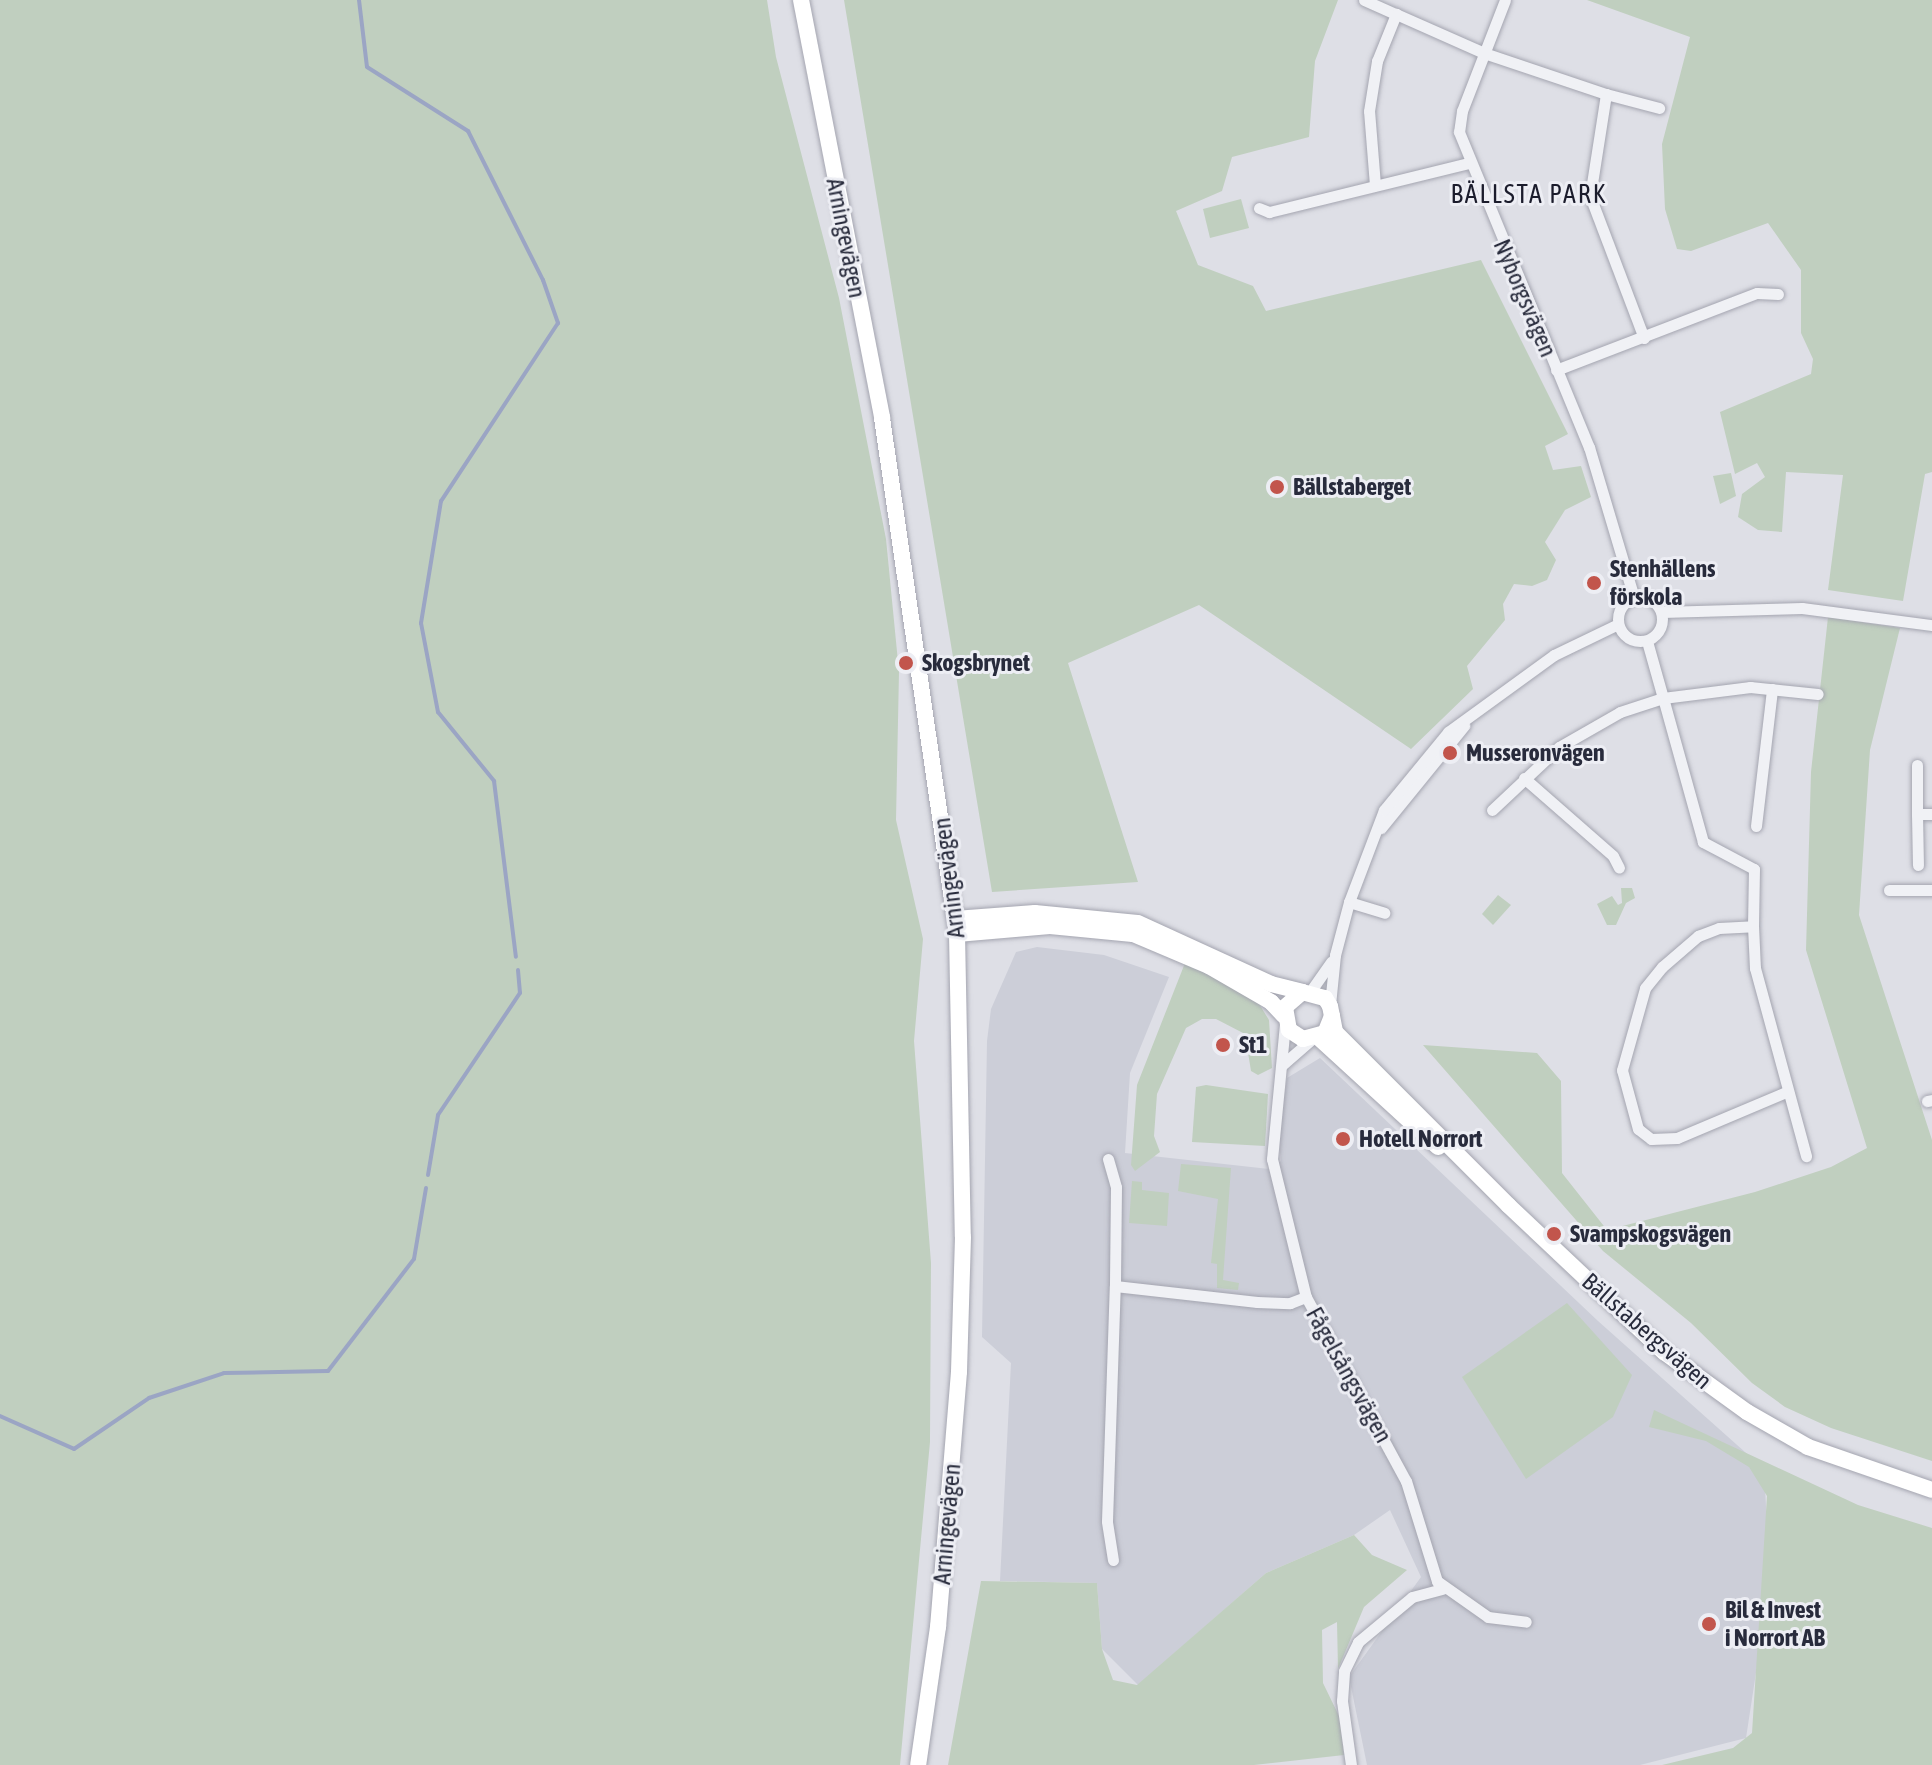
<!DOCTYPE html>
<meta charset="utf-8">
<style>
body{margin:0}
#map{position:relative;width:1932px;height:1765px;overflow:hidden;background:#dedfe6;font-family:"Asap Condensed",sans-serif}
div>[style]{position:absolute}
.built>*{inset:0;background:#ccced8}
.green>*{inset:0;background:#c0cfbf}
.stream>*{height:4px;margin:-2px;padding:0 2px;transform-origin:2px;border-radius:2px;background:#9ba5c4}
.roads{filter:drop-shadow(0 0 2px #a4a5b0) drop-shadow(0 0 2px #a4a5b0)}
.street>*{height:11px;margin:-5.5px;padding:0 5.5px;transform-origin:5.5px;border-radius:5.5px;background:#f0f1f5}
.street>.ring{margin:-5.5px;padding:0;box-sizing:content-box;background:none;border:11px solid #f0f1f5;border-radius:50%}
.secondary>*{height:16px;margin:-8px;padding:0 8px;transform-origin:8px;border-radius:8px;background:#fff}
.primary>*{height:16px;margin:-8px;padding:0 8px;transform-origin:8px;border-radius:8px;background:#fff}
.dots>*{width:22px;height:22px;translate:-50% -50%;box-sizing:border-box;border:4px solid #edeef4;border-radius:50%}
span{translate:-50% -50%;white-space:nowrap;text-align:center;line-height:1.15;-webkit-text-stroke:6px #edeef4;paint-order:stroke}
.street-label{font-size:24px;color:#282b3c}
.poi-label{font-size:24px;color:#282b3c;font-weight:700}
.left{translate:0 -50%;text-align:left}
.neighbourhood-label{font-size:26px;color:#1b1c2c;letter-spacing:2px}
</style>
<div id="map">
<div class="built">
<div style="clip-path:polygon(1037px 947px,1104px 955px,1169px 977px,1130px 1073px,1125px 1153px,1269px 1169px,1281px 1161px,1278px 1135px,1287px 1078px,1320px 1058px,1598px 1321px,1764px 1469px,1770px 1581px,1746px 1738px,1640px 1765px,1367px 1765px,1349px 1677px,1421px 1577px,1390px 1510px,1354px 1535px,1266px 1573px,1138px 1685px,1102px 1649px,1097px 1583px,1000px 1581px,1011px 1363px,982px 1337px,987px 1041px,991px 1009px,1016px 952px)"></div>
</div>
<div class="green">
<div style="clip-path:polygon(0 0,767px 0,776px 57px,839px 298px,886px 539px,899px 672px,896px 820px,923px 939px,914px 1041px,931px 1263px,930px 1442px,900px 1765px,0 1765px)"></div>
<div style="clip-path:polygon(844px 0,1338px 0,1315px 61px,1309px 137px,1232px 157px,1222px 191px,1176px 211px,1198px 265px,1253px 286px,1266px 311px,1481px 260px,1568px 434px,1545px 446px,1553px 470px,1581px 466px,1591px 497px,1565px 510px,1545px 542px,1556px 560px,1547px 580px,1532px 586px,1514px 584px,1503px 604px,1505px 620px,1467px 666px,1473px 689px,1411px 749px,1199px 605px,1068px 663px,1138px 882px,992px 892px)"></div>
<div style="clip-path:polygon(1587px 0,1932px 0,1932px 472px,1925px 474px,1903px 601px,1828px 590px,1843px 475px,1786px 472px,1782px 532px,1758px 530px,1738px 517px,1742px 494px,1765px 477px,1757px 463px,1735px 474px,1720px 412px,1811px 374px,1813px 359px,1801px 333px,1801px 270px,1768px 223px,1691px 251px,1677px 249px,1665px 209px,1662px 144px,1690px 37px)"></div>
<div style="clip-path:polygon(1241px 199px,1249px 228px,1210px 238px,1203px 209px)"></div>
<div style="clip-path:polygon(1731px 473px,1736px 496px,1720px 504px,1713px 476px)"></div>
<div style="clip-path:polygon(1828px 617px,1900px 628px,1870px 750px,1859px 915px,1932px 1140px,1932px 1461px,1831px 1428px,1785px 1407px,1752px 1383px,1691px 1323px,1603px 1251px,1423px 1045px,1537px 1053px,1561px 1081px,1562px 1173px,1607px 1230px,1755px 1192px,1831px 1167px,1867px 1148px,1806px 950px,1811px 772px)"></div>
<div style="clip-path:polygon(1621px 888px,1632px 888px,1635px 898px,1626px 903px,1616px 925px,1607px 925px,1597px 904px,1612px 896px,1618px 905px,1622px 903px)"></div>
<div style="clip-path:polygon(1498px 895px,1511px 905px,1493px 925px,1482px 914px)"></div>
<div style="clip-path:polygon(1185px 963px,1256px 999px,1269px 1020px,1272px 1068px,1258px 1075px,1251px 1071px,1245px 1034px,1216px 1019px,1202px 1019px,1186px 1028px,1157px 1094px,1154px 1136px,1160px 1152px,1135px 1171px,1131px 1165px,1137px 1085px)"></div>
<div style="clip-path:polygon(1206px 1085px,1268px 1094px,1265px 1146px,1192px 1142px,1196px 1087px)"></div>
<div style="clip-path:polygon(1181px 1164px,1231px 1168px,1223px 1280px,1239px 1283px,1238px 1290px,1217px 1288px,1217px 1264px,1211px 1263px,1218px 1199px,1178px 1191px)"></div>
<div style="clip-path:polygon(1132px 1181px,1142px 1182px,1142px 1190px,1169px 1193px,1167px 1226px,1129px 1223px)"></div>
<div style="clip-path:polygon(1567px 1303px,1632px 1375px,1613px 1417px,1526px 1479px,1462px 1377px)"></div>
<div style="clip-path:polygon(1654px 1410px,1858px 1505px,1932px 1528px,1932px 1765px,1662px 1765px,1733px 1748px,1752px 1733px,1767px 1496px,1749px 1467px,1706px 1441px,1649px 1427px)"></div>
<div style="clip-path:polygon(1354px 1535px,1372px 1555px,1407px 1570px,1364px 1607px,1338px 1669px,1337px 1622px,1322px 1630px,1323px 1683px,1339px 1716px,1344px 1755px,1254px 1765px,948px 1765px,981px 1581px,1097px 1583px,1102px 1649px,1113px 1680px,1137px 1685px,1266px 1573px)"></div>
</div>
<div class="stream">
<div style="left:359px;top:0;width:67px;rotate:83.2deg"></div>
<div style="left:367px;top:67px;width:120px;rotate:32.4deg"></div>
<div style="left:468px;top:131px;width:167px;rotate:63.3deg"></div>
<div style="left:543px;top:280px;width:46px;rotate:70.8deg"></div>
<div style="left:558px;top:323px;width:213px;rotate:123.3deg"></div>
<div style="left:441px;top:501px;width:124px;rotate:99.3deg"></div>
<div style="left:421px;top:623px;width:91px;rotate:79.2deg"></div>
<div style="left:438px;top:712px;width:89px;rotate:50.9deg"></div>
<div style="left:494px;top:781px;width:177px;rotate:82.9deg"></div>
<div style="left:428px;top:1175px;width:61px;rotate:-80.5deg"></div>
<div style="left:438px;top:1115px;width:147px;rotate:-56.1deg"></div>
<div style="left:520px;top:993px;width:23px;rotate:-95deg"></div>
<div style="left:0;top:1416px;width:81px;rotate:24deg"></div>
<div style="left:74px;top:1449px;width:91px;rotate:-34.2deg"></div>
<div style="left:149px;top:1398px;width:79px;rotate:-18.4deg"></div>
<div style="left:224px;top:1373px;width:104px;rotate:-1.1deg"></div>
<div style="left:328px;top:1371px;width:141px;rotate:-52.5deg"></div>
<div style="left:414px;top:1259px;width:72px;rotate:-80.4deg"></div>
</div>
<div class="roads">
<div class="street">
<div style="left:1364px;top:0;width:35px;rotate:24deg"></div>
<div style="left:1505px;top:0;width:119px;rotate:111.2deg"></div>
<div style="left:1462px;top:111px;width:21px;rotate:98deg"></div>
<div style="left:1459px;top:132px;width:341px;rotate:67.6deg"></div>
<div style="left:1589px;top:447px;width:158px;rotate:73.4deg"></div>
<div style="left:1606px;top:94px;width:55px;rotate:14.8deg"></div>
<div style="left:1375px;top:185px;width:74px;rotate:-94.6deg"></div>
<div style="left:1369px;top:111px;width:51px;rotate:-80.9deg"></div>
<div style="left:1377px;top:61px;width:51px;rotate:-68deg"></div>
<div style="left:1396px;top:14px;width:96px;rotate:23.9deg"></div>
<div style="left:1484px;top:53px;width:129px;rotate:18.6deg"></div>
<div style="left:1606px;top:94px;width:103px;rotate:98.9deg"></div>
<div style="left:1590px;top:196px;width:152px;rotate:69.2deg"></div>
<div style="left:1259px;top:208px;width:11px;rotate:22deg"></div>
<div style="left:1269px;top:212px;width:205px;rotate:-13.8deg"></div>
<div style="left:1556px;top:370px;width:215px;rotate:-21deg"></div>
<div style="left:1757px;top:293px;width:21px;rotate:3deg"></div>
<div class="ring" style="left:1618px;top:597px;width:33px;height:33px"></div>
<div style="left:1662px;top:612px;width:140px;rotate:-1.6deg"></div>
<div style="left:1802px;top:608px;width:131px;rotate:7.5deg"></div>
<div style="left:1917px;top:765px;width:49px;rotate:90deg"></div>
<div style="left:1917px;top:814px;width:15px"></div>
<div style="left:1524px;top:778px;width:118px;rotate:41.2deg"></div>
<div style="left:1613px;top:856px;width:13px;rotate:63deg"></div>
<div style="left:1492px;top:810px;width:92px;rotate:-43.2deg"></div>
<div style="left:1559px;top:747px;width:70px;rotate:-29.8deg"></div>
<div style="left:1620px;top:712px;width:45px;rotate:-18deg"></div>
<div style="left:1663px;top:698px;width:59px;rotate:-105.7deg"></div>
<div style="left:1917px;top:814px;width:51px;rotate:88.9deg"></div>
<div style="left:1756px;top:826px;width:138px;rotate:-83.3deg"></div>
<div style="left:1381px;top:828px;width:132px;rotate:-50.9deg"></div>
<div style="left:1889px;top:890px;width:43px"></div>
<div style="left:1349px;top:902px;width:37px;rotate:17deg"></div>
<div style="left:1753px;top:926px;width:42px;rotate:87.3deg"></div>
<div style="left:1755px;top:968px;width:195px;rotate:74.8deg"></div>
<div style="left:1310px;top:992px;width:37px;rotate:-55deg"></div>
<div style="left:1330px;top:1005px;width:50px;rotate:-84.3deg"></div>
<div style="left:1335px;top:955px;width:55px;rotate:-75.2deg"></div>
<div style="left:1349px;top:902px;width:98px;rotate:-69.2deg"></div>
<div style="left:1384px;top:810px;width:101px;rotate:-50.6deg"></div>
<div style="left:1448px;top:732px;width:131px;rotate:-36deg"></div>
<div style="left:1554px;top:655px;width:71px;rotate:-25.8deg"></div>
<div style="left:1285px;top:1024px;width:136px;rotate:95.5deg"></div>
<div style="left:1272px;top:1159px;width:142px;rotate:76.2deg"></div>
<div style="left:1306px;top:1297px;width:209px;rotate:61.5deg"></div>
<div style="left:1406px;top:1481px;width:105px;rotate:72.8deg"></div>
<div style="left:1437px;top:1581px;width:62px;rotate:35.2deg"></div>
<div style="left:1488px;top:1617px;width:38px;rotate:7deg"></div>
<div style="left:1282px;top:1065px;width:38px;rotate:-41deg"></div>
<div style="left:1786px;top:1092px;width:118px;rotate:157.1deg"></div>
<div style="left:1677px;top:1138px;width:26px;rotate:178deg"></div>
<div style="left:1651px;top:1139px;width:16px;rotate:-142deg"></div>
<div style="left:1638px;top:1129px;width:61px;rotate:-105.2deg"></div>
<div style="left:1622px;top:1070px;width:85px;rotate:-74.3deg"></div>
<div style="left:1645px;top:988px;width:27px;rotate:-51deg"></div>
<div style="left:1662px;top:967px;width:48px;rotate:-40.7deg"></div>
<div style="left:1698px;top:936px;width:22px;rotate:-21deg"></div>
<div style="left:1719px;top:928px;width:34px;rotate:-3deg"></div>
<div style="left:1753px;top:926px;width:57px;rotate:-89deg"></div>
<div style="left:1754px;top:869px;width:58px;rotate:-152.1deg"></div>
<div style="left:1703px;top:842px;width:149px;rotate:-105.5deg"></div>
<div style="left:1663px;top:698px;width:88px;rotate:-7.2deg"></div>
<div style="left:1750px;top:687px;width:68px;rotate:5.9deg"></div>
<div style="left:1927px;top:1101px;width:5px;rotate:-11deg"></div>
<div style="left:1108px;top:1159px;width:29px;rotate:74deg"></div>
<div style="left:1116px;top:1187px;width:99px;rotate:90.6deg"></div>
<div style="left:1113px;top:1560px;width:39px;rotate:-99deg"></div>
<div style="left:1107px;top:1521px;width:235px;rotate:-88.1deg"></div>
<div style="left:1115px;top:1286px;width:143px;rotate:6.4deg"></div>
<div style="left:1257px;top:1302px;width:33px;rotate:2deg"></div>
<div style="left:1290px;top:1303px;width:17px;rotate:-21deg"></div>
<div style="left:1351px;top:1765px;width:65px;rotate:-98deg"></div>
<div style="left:1342px;top:1701px;width:30px;rotate:-86deg"></div>
<div style="left:1344px;top:1671px;width:32px;rotate:-64deg"></div>
<div style="left:1358px;top:1642px;width:70px;rotate:-39.8deg"></div>
<div style="left:1412px;top:1597px;width:31px;rotate:-15deg"></div>
</div>
<div class="secondary">
<div style="left:955px;top:919px;width:80px;rotate:-4.3deg"></div>
<div style="left:1035px;top:913px;width:103px;rotate:5.5deg"></div>
<div style="left:1138px;top:923px;width:146px;rotate:24.6deg"></div>
<div style="left:1271px;top:984px;width:32px;rotate:14deg"></div>
<div style="left:957px;top:934px;width:93px;rotate:-4.9deg"></div>
<div style="left:1050px;top:926px;width:83px;rotate:5.5deg"></div>
<div style="left:1133px;top:934px;width:82px;rotate:22.8deg"></div>
<div style="left:1209px;top:966px;width:72px;rotate:30.1deg"></div>
<div style="left:1271px;top:1002px;width:19px;rotate:47deg"></div>
<div style="left:1332px;top:1016px;width:18px;rotate:112deg"></div>
<div style="left:1325px;top:1033px;width:23px;rotate:165deg"></div>
<div style="left:1303px;top:1039px;width:17px;rotate:-147deg"></div>
<div style="left:1289px;top:1030px;width:23px;rotate:-100deg"></div>
<div style="left:1285px;top:1007px;width:23px;rotate:-41deg"></div>
<div style="left:1302px;top:992px;width:24px;rotate:15deg"></div>
<div style="left:1325px;top:998px;width:9px;rotate:58deg"></div>
<div style="left:1330px;top:1006px;width:10px;rotate:79deg"></div>
<div style="left:1332px;top:1016px;width:16px;rotate:79deg"></div>
<div style="left:1335px;top:1032px;width:246px;rotate:45deg"></div>
<div style="left:1509px;top:1206px;width:213px;rotate:43.3deg"></div>
<div style="left:1664px;top:1352px;width:102px;rotate:35.9deg"></div>
<div style="left:1747px;top:1412px;width:70px;rotate:29.8deg"></div>
<div style="left:1808px;top:1447px;width:131px;rotate:19.1deg"></div>
<div style="left:1318px;top:1037px;width:163px;rotate:42.5deg"></div>
</div>
<div class="primary">
<div style="left:801px;top:0;width:426px;rotate:79deg"></div>
<div style="left:882px;top:418px;width:521px;rotate:81.73deg"></div>
<div style="left:957px;top:934px;width:303px;rotate:88.9deg"></div>
<div style="left:963px;top:1237px;width:135px;rotate:91.7deg"></div>
<div style="left:959px;top:1372px;width:256px;rotate:94.7deg"></div>
<div style="left:938px;top:1627px;width:139px;rotate:98.2deg"></div>
</div>
</div>
<div class="dots">
<div style="left:1277px;top:487px;background:#c2554c"></div>
<div style="left:1594px;top:583px;background:#c2554c"></div>
<div style="left:906px;top:663px;background:#c2554c"></div>
<div style="left:1450px;top:753px;background:#c2554c"></div>
<div style="left:1223px;top:1045px;background:#c2554c"></div>
<div style="left:1343px;top:1139px;background:#c2554c"></div>
<div style="left:1554px;top:1234px;background:#c2554c"></div>
<div style="left:1709px;top:1624px;background:#c2554c"></div>
</div>
<div class="street-label">
<span style="left:846px;top:238px;rotate:79deg">Arningevägen</span>
<span style="left:1525px;top:298px;rotate:67deg">Nyborgsvägen</span>
<span style="left:949px;top:878px;rotate:-97deg">Arningevägen</span>
<span style="left:1647px;top:1331px;rotate:41deg">Bällstabergsvägen</span>
<span style="left:1349px;top:1375px;rotate:61deg">Fågelsångsvägen</span>
<span style="left:947px;top:1524px;rotate:-85deg">Arningevägen</span>
</div>
<div class="poi-label">
<span class="left" style="left:1293px;top:487px">Bällstaberget</span>
<span class="left" style="left:1610px;top:583px">Stenhällens<br>förskola</span>
<span class="left" style="left:922px;top:663px">Skogsbrynet</span>
<span class="left" style="left:1466px;top:753px">Musseronvägen</span>
<span class="left" style="left:1239px;top:1045px">St1</span>
<span class="left" style="left:1359px;top:1139px">Hotell Norrort</span>
<span class="left" style="left:1570px;top:1234px">Svampskogsvägen</span>
<span class="left" style="left:1725px;top:1624px">Bil &amp; Invest<br>i Norrort AB</span>
</div>
<div class="neighbourhood-label">
<span style="left:1529px;top:195px">BÄLLSTA PARK</span>
</div>
</div>
